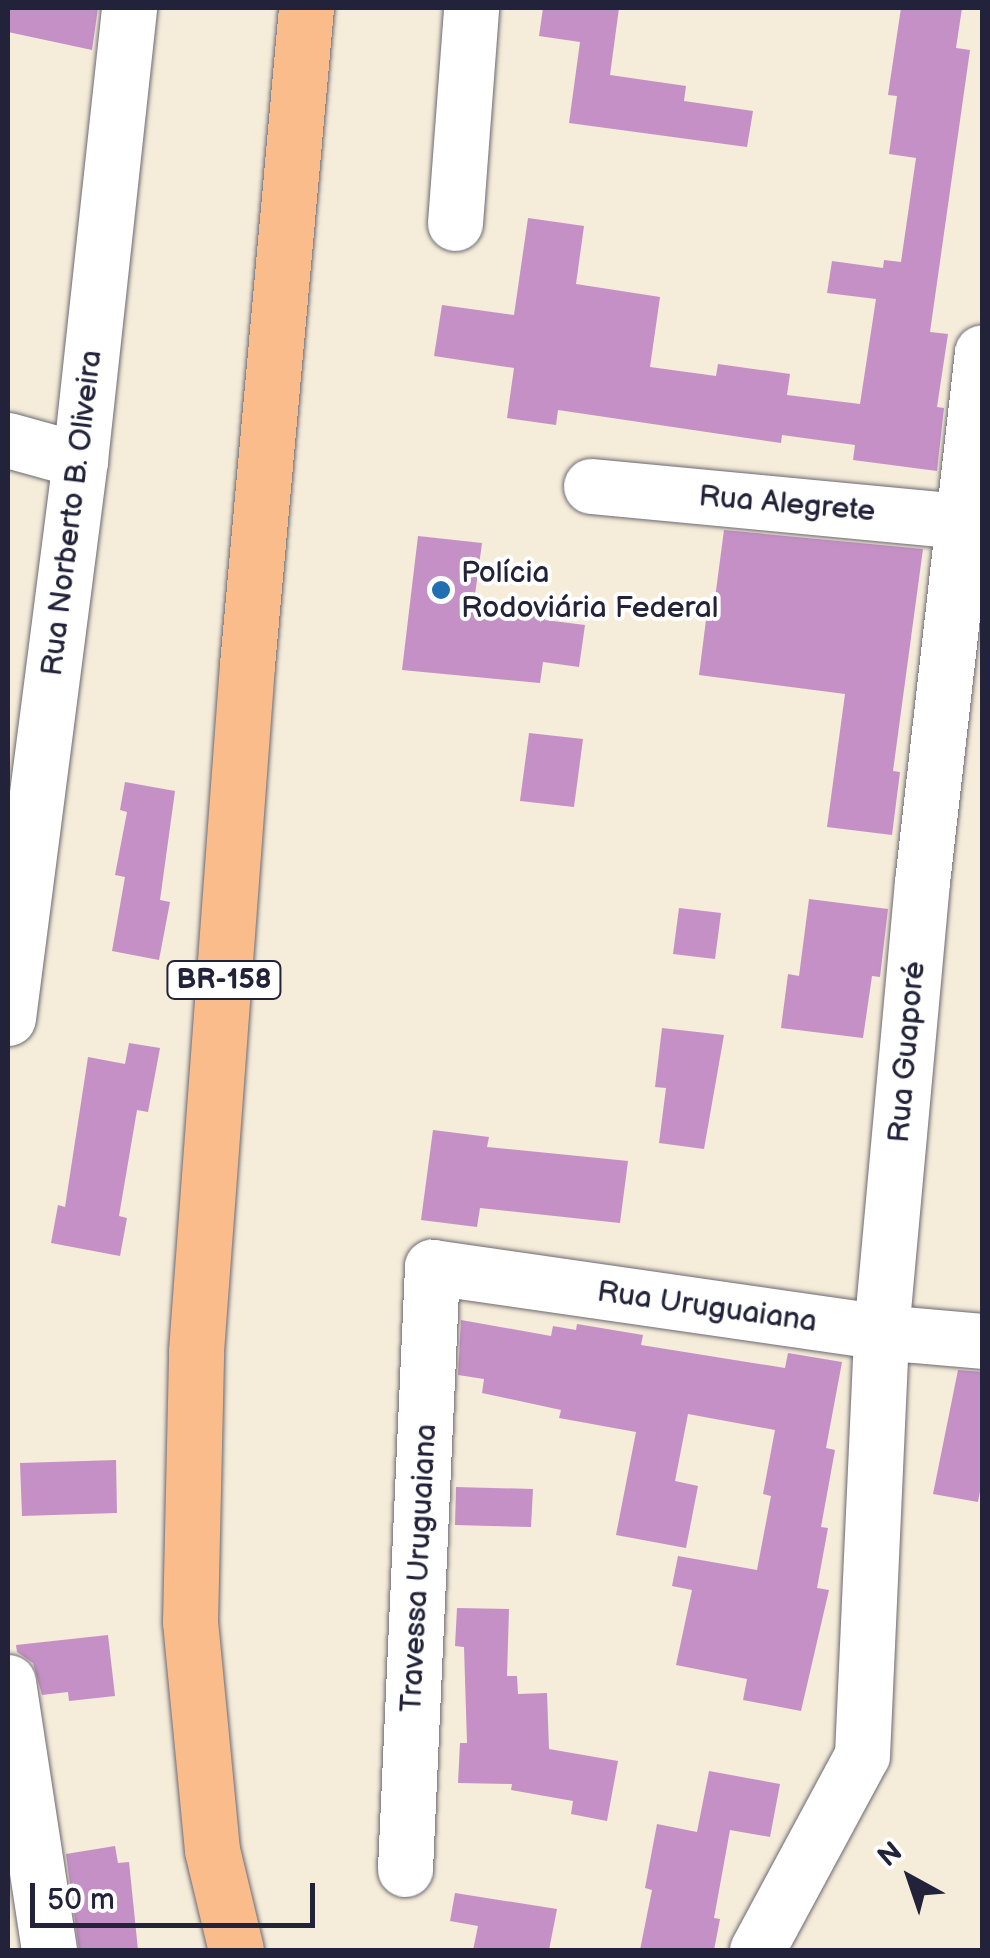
<!DOCTYPE html>
<meta charset="utf-8">
<style>
body{margin:0}
#map{position:relative;width:990px;height:1958px;overflow:hidden;background:#f5ecd9;font-family:"Balsamiq Sans",sans-serif}
div>[style]{position:absolute}
.building>*{inset:0;background:#c590c6}
.roads{filter:drop-shadow(0 0 2px #6c6972) drop-shadow(0 0 2px #6c6972)}
.minor>*{height:55px;margin:-27.5px;padding:0 27.5px;transform-origin:27.5px;border-radius:27.5px;background:#fff}
.highway>*{height:55px;margin:-27.5px;padding:0 27.5px;transform-origin:27.5px;border-radius:27.5px;background:#fabc8b}
.dots>*{width:28px;height:28px;translate:-50% -50%;box-sizing:border-box;border:5px solid #fff;border-radius:50%}
span{translate:-50% -50%;white-space:nowrap;text-align:center;line-height:1.15;-webkit-text-stroke:8px #fff;paint-order:stroke}
.shield-label span{padding:2px 8px;background:#fff;border:2px solid;border-radius:8px;-webkit-text-stroke-width:0}
.shield-label{font-size:28px;color:#22223b;font-weight:700}
.street-label{font-size:30px;color:#22223b}
.poi-label{font-size:30px;color:#22223b}
.left{translate:0 -50%;text-align:left}
.frame{position:absolute;inset:0;border:10px solid #22223b;pointer-events:none}
.north{position:absolute;left:860px;top:1828px;width:100px;height:100px;-webkit-text-stroke:8px #fff;paint-order:stroke;rotate:320deg;font-size:28px;font-weight:700;line-height:40px;text-align:center;color:#22223b}
.north::after{content:'';display:block;margin:auto;width:35px;height:45px;background:#22223b;clip-path:polygon(50% 0,100% 100%,50% 72%,0 100%)}
.scale{position:absolute;left:30px;top:1883px;width:285px;height:45px;box-sizing:border-box;border:5px solid #22223b;border-top:0;padding-left:12px;font-size:30px;line-height:35px;white-space:nowrap;color:#22223b;-webkit-text-stroke:8px #fff;paint-order:stroke}
</style>
<div id="map">
<div class="building">
<div style="clip-path:polygon(8px 8px,98px 8px,92px 50px,8px 32px)"></div>
<div style="clip-path:polygon(543px 8px,619px 8px,610px 75px,686px 86px,684px 101px,753px 111px,747px 147px,569px 123px,580px 42px,539px 36px)"></div>
<div style="clip-path:polygon(901px 8px,962px 8px,956px 48px,970px 50px,930px 332px,948px 334px,937px 407px,944px 408px,937px 471px,853px 460px,855px 445px,782px 435px,781px 443px,558px 410px,556px 425px,507px 418px,514px 368px,434px 356px,442px 305px,514px 315px,528px 218px,584px 226px,576px 284px,660px 297px,650px 367px,716px 376px,718px 364px,790px 374px,787px 395px,860px 404px,876px 299px,827px 293px,832px 261px,883px 268px,884px 260px,901px 262px,916px 158px,889px 154px,897px 96px,888px 95px)"></div>
<div style="clip-path:polygon(724px 530px,923px 549px,893px 771px,900px 772px,892px 835px,827px 827px,845px 694px,699px 675px,706px 620px,712px 621px)"></div>
<div style="clip-path:polygon(418px 536px,482px 543px,474px 602px,546px 610px,545px 620px,585px 625px,579px 667px,543px 662px,540px 683px,402px 670px)"></div>
<div style="clip-path:polygon(529px 733px,583px 739px,574px 807px,520px 801px)"></div>
<div style="clip-path:polygon(125px 782px,175px 791px,160px 900px,170px 902px,159px 960px,112px 951px,125px 877px,115px 875px,127px 812px,120px 810px)"></div>
<div style="clip-path:polygon(809px 899px,888px 909px,880px 977px,872px 976px,863px 1038px,781px 1028px,788px 974px,799px 976px)"></div>
<div style="clip-path:polygon(679px 908px,721px 913px,715px 959px,673px 954px)"></div>
<div style="clip-path:polygon(662px 1028px,724px 1035px,704px 1149px,659px 1143px,666px 1088px,655px 1087px)"></div>
<div style="clip-path:polygon(129px 1043px,160px 1048px,148px 1112px,137px 1110px,119px 1216px,127px 1218px,120px 1256px,51px 1243px,58px 1205px,65px 1207px,88px 1057px,125px 1064px)"></div>
<div style="clip-path:polygon(433px 1130px,489px 1137px,487px 1147px,628px 1161px,620px 1223px,480px 1208px,477px 1227px,421px 1220px)"></div>
<div style="clip-path:polygon(461px 1320px,551px 1336px,553px 1326px,576px 1330px,577px 1324px,643px 1335px,641px 1345px,785px 1368px,788px 1353px,842px 1362px,826px 1448px,835px 1450px,821px 1527px,828px 1528px,817px 1588px,829px 1590px,801px 1711px,743px 1700px,747px 1679px,676px 1665px,692px 1590px,672px 1586px,678px 1556px,757px 1570px,771px 1496px,763px 1494px,775px 1430px,688px 1414px,675px 1481px,698px 1486px,686px 1548px,616px 1535px,636px 1432px,559px 1418px,561px 1410px,482px 1393px,484px 1379px,458px 1375px)"></div>
<div style="clip-path:polygon(958px 1370px,982px 1372px,982px 1481px,978px 1502px,933px 1494px)"></div>
<div style="clip-path:polygon(116px 1460px,117px 1513px,22px 1516px,20px 1463px)"></div>
<div style="clip-path:polygon(456px 1487px,533px 1489px,531px 1527px,455px 1525px)"></div>
<div style="clip-path:polygon(457px 1608px,509px 1609px,507px 1676px,517px 1676px,518px 1694px,547px 1693px,549px 1749px,618px 1761px,607px 1821px,571px 1814px,573px 1801px,511px 1790px,512px 1784px,458px 1783px,460px 1743px,467px 1743px,464px 1647px,455px 1646px)"></div>
<div style="clip-path:polygon(108px 1635px,115px 1696px,69px 1701px,68px 1692px,42px 1695px,33px 1663px,17px 1652px,16px 1645px)"></div>
<div style="clip-path:polygon(709px 1771px,780px 1784px,770px 1837px,730px 1830px,714px 1918px,720px 1919px,714px 1950px,640px 1950px,652px 1890px,645px 1888px,657px 1824px,697px 1832px)"></div>
<div style="clip-path:polygon(115px 1846px,118px 1863px,129px 1862px,138px 1950px,79px 1950px,66px 1854px)"></div>
<div style="clip-path:polygon(455px 1893px,557px 1909px,549px 1950px,473px 1950px,478px 1926px,450px 1921px)"></div>
</div>
<div class="roads">
<div class="minor">
<div style="left:455px;top:223px;width:216px;rotate:-85.7deg"></div>
<div style="left:8px;top:440px;width:75px;rotate:15.5deg"></div>
<div style="left:591px;top:486px;width:393px;rotate:5.4deg"></div>
<div style="left:8px;top:1018px;width:563px;rotate:-82.65deg"></div>
<div style="left:80px;top:460px;width:455px;rotate:-83.8deg"></div>
<div style="left:8px;top:1682px;width:271px;rotate:81.3deg"></div>
<div style="left:405px;top:1869px;width:603px;rotate:-87.43deg"></div>
<div style="left:432px;top:1267px;width:454px;rotate:8.2deg"></div>
<div style="left:881px;top:1332px;width:101px;rotate:5.1deg"></div>
<div style="left:757px;top:1950px;width:221px;rotate:-61.7deg"></div>
<div style="left:862px;top:1755px;width:423px;rotate:-87.4deg"></div>
<div style="left:881px;top:1332px;width:452px;rotate:-84.8deg"></div>
<div style="left:922px;top:882px;width:533px;rotate:-83.54deg"></div>
</div>
<div class="highway">
<div style="left:236px;top:1950px;width:103px;rotate:-103.5deg"></div>
<div style="left:212px;top:1850px;width:229px;rotate:-95.5deg"></div>
<div style="left:190px;top:1622px;width:271px;rotate:-88.7deg"></div>
<div style="left:196px;top:1351px;width:688px;rotate:-85.75deg"></div>
<div style="left:247px;top:665px;width:660px;rotate:-84.87deg"></div>
</div>
</div>
<div class="dots">
<div style="left:441px;top:590px;background:#1f6fb2"></div>
</div>
<div class="shield-label">
<span style="left:224px;top:980px">BR-158</span>
</div>
<div class="street-label">
<span style="left:787px;top:504px;rotate:5deg">Rua Alegrete</span>
<span style="left:72px;top:513px;rotate:-83deg">Rua Norberto B. Oliveira</span>
<span style="left:907px;top:1052px;rotate:-85deg">Rua Guaporé</span>
<span style="left:707px;top:1307px;rotate:8deg">Rua Uruguaiana</span>
<span style="left:419px;top:1568px;rotate:-87deg">Travessa Uruguaiana</span>
</div>
<div class="poi-label">
<span class="left" style="left:461px;top:590px">Polícia<br>Rodoviária Federal</span>
</div>
<div class="frame"></div>
<div class="north">N</div>
<div class="scale">50 m</div>
</div>
